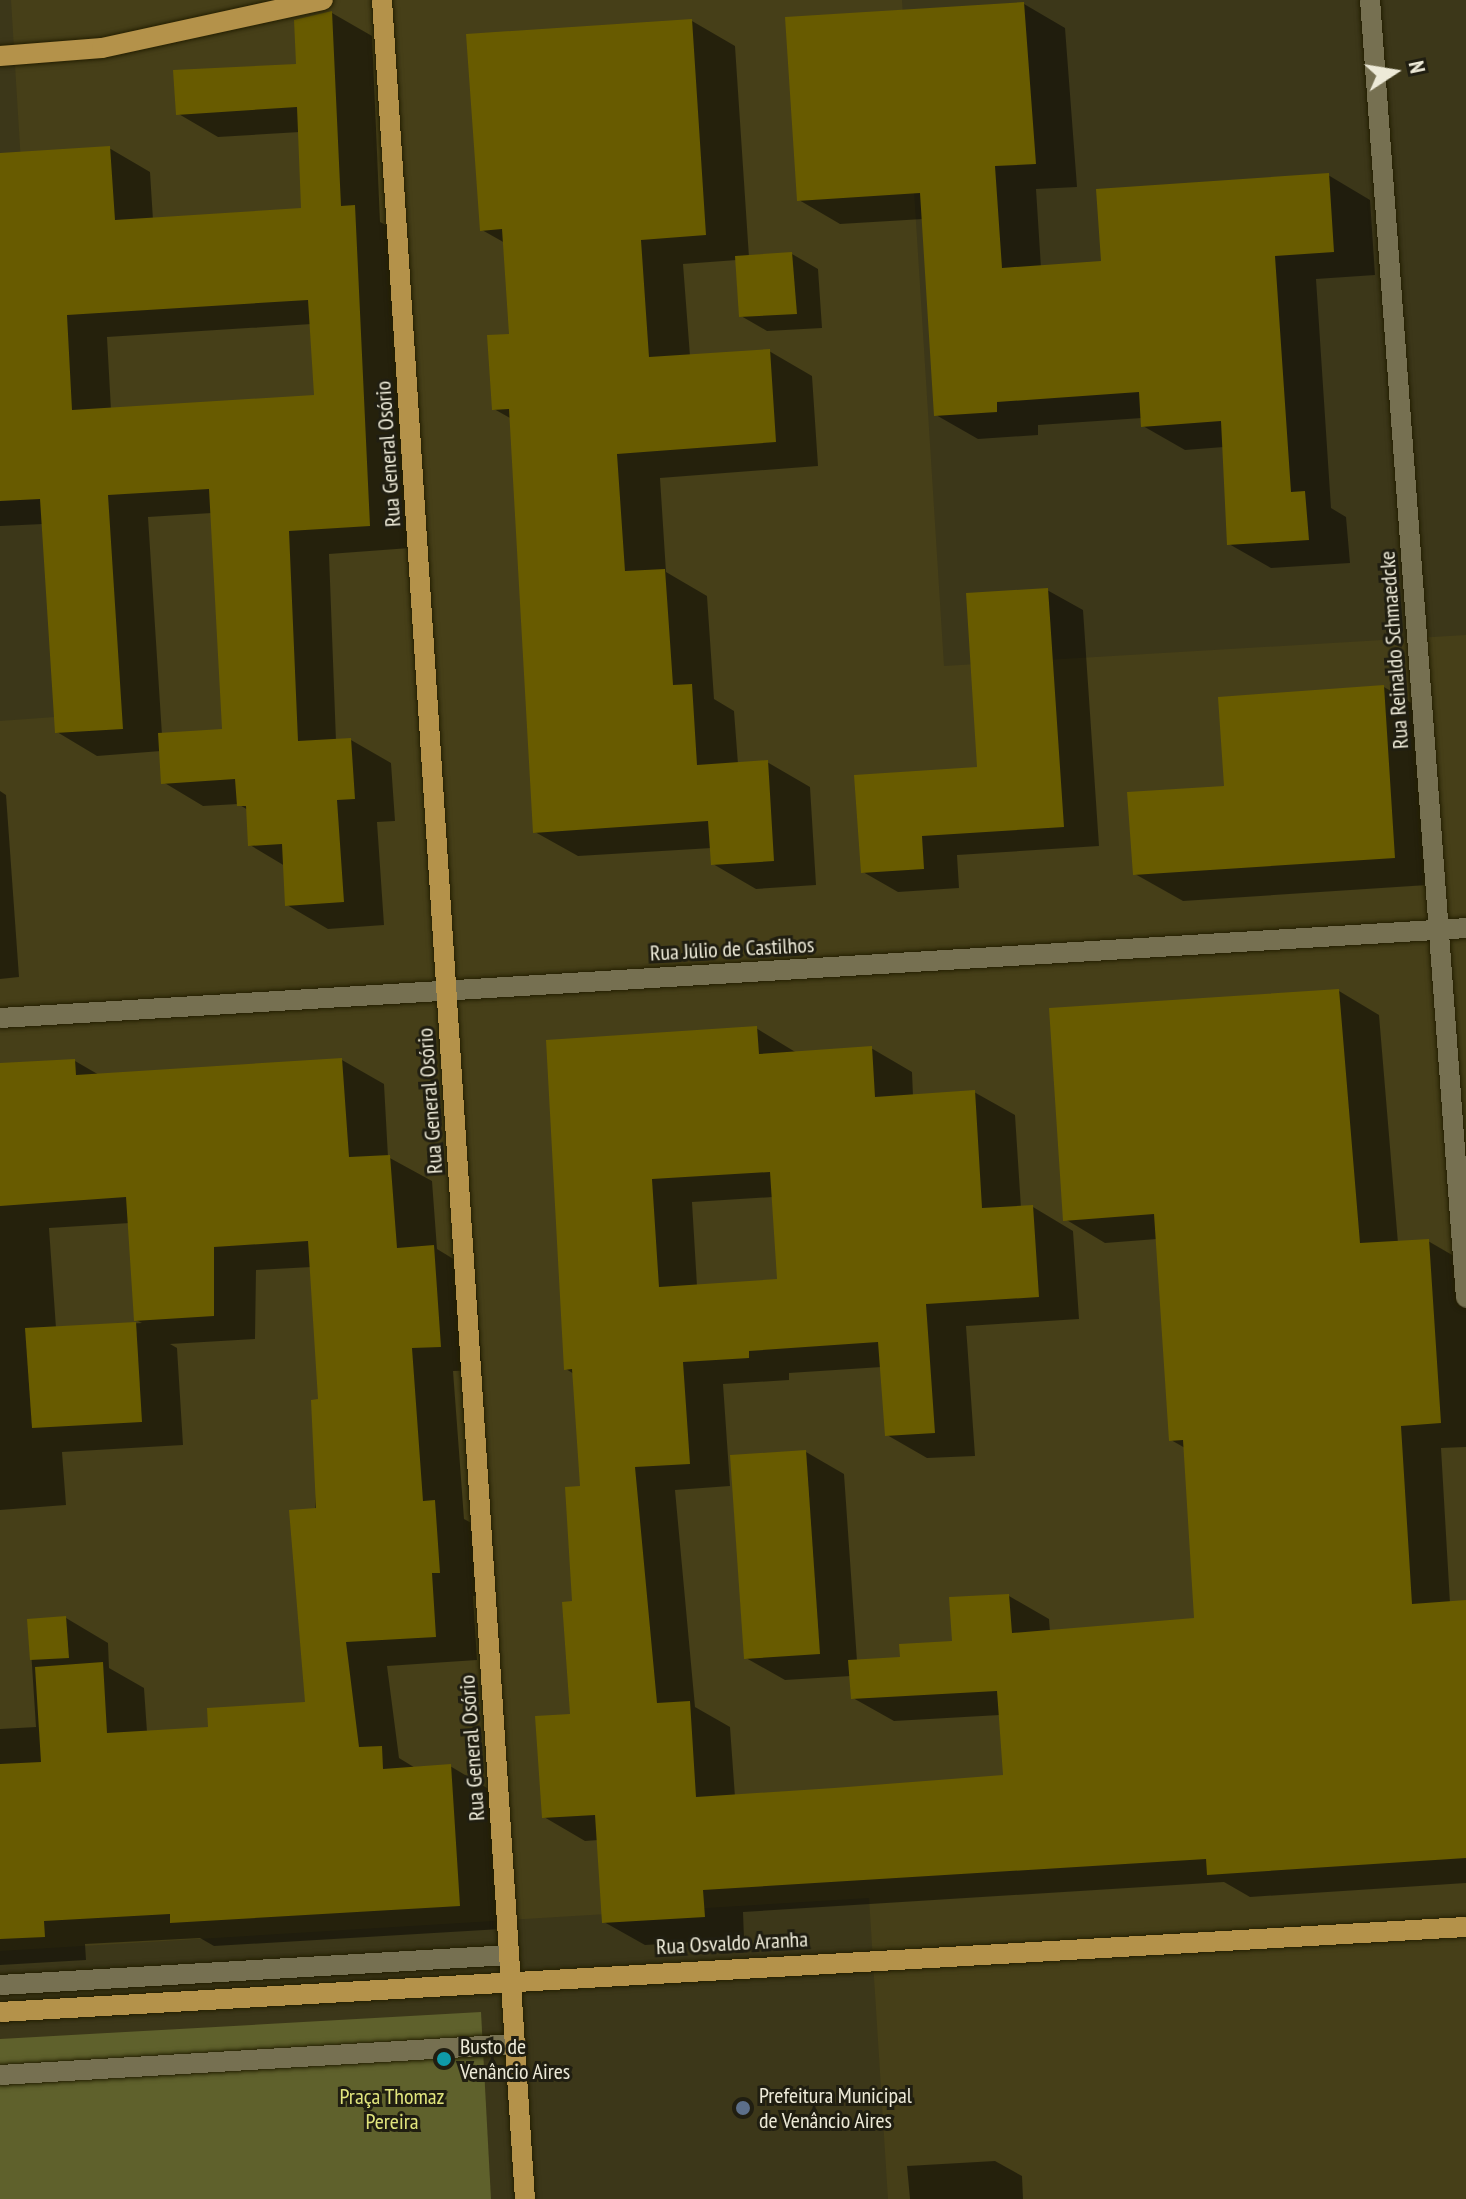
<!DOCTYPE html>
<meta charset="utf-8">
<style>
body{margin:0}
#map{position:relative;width:1466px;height:2199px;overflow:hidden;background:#3c3719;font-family:"PT Sans Narrow",sans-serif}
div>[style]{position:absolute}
.built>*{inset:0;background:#463f18}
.green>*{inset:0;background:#5f612c}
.shadow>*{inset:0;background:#0007}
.building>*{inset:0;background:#685b00}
.roads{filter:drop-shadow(0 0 2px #231e01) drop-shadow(0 0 2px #231e01)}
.minor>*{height:20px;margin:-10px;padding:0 10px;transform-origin:10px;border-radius:10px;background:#767051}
.major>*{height:20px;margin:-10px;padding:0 10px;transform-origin:10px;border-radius:10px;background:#b4924a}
.dots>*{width:22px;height:22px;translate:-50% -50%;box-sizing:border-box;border:4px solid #201e11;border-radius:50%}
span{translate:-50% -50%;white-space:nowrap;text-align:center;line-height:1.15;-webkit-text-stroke:6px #201e11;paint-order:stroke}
.street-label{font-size:22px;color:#edead8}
.poi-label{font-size:22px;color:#edead8}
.left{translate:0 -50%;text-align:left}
.park-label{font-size:22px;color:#e1e57d}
.north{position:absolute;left:1354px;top:32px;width:80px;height:80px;-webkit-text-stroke:6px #201e11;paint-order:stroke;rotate:78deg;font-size:22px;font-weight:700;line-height:32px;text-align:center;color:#edead8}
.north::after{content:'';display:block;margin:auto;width:28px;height:36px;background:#edead8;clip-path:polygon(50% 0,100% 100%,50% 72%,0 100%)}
</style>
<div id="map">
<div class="built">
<div style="clip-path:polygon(11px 0,902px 0,944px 666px,1466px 635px,1466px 2199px,888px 2199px,869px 1898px,0 1951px,0 721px,55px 717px)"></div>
</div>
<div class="green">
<div style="clip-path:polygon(481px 2012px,491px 2199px,0 2199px,0 2039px)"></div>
</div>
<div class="shadow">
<div style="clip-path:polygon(1024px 4px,1065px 28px,1077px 187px,1036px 189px,1041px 268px,1103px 263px,1328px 175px,1370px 200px,1375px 275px,1316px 279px,1331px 508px,1346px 517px,1350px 563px,1271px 568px,1229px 544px,1224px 447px,1185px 450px,1143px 426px,1142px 418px,1038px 425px,1038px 435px,978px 439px,936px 415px,923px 219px,840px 224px,799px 200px)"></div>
<div style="clip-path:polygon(evenodd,332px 13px,372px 36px,380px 222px,395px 230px,410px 548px,329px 554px,336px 741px,351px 740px,391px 763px,395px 821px,377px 822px,384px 925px,328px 929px,287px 905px,285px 866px,250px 845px,248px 810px,238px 804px,203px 806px,163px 782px,161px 751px,97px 756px,57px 732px,43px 524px,0 526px,0 156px,109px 148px,150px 172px,153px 220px,303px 210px,300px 132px,218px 137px,177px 113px,298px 65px,332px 13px,312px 324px,316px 397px,111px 410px,107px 337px,312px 324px,332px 13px,212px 513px,224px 731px,162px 735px,148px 517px,212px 513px)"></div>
<div style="clip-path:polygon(692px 21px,735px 46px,749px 257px,792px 254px,818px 269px,822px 328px,767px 331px,741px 316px,737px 260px,683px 264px,690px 356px,769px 351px,812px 376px,818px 466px,660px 478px,666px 572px,707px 596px,714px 699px,734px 711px,738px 764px,767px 762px,810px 787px,816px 885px,756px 889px,713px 864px,712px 848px,578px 856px,535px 832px,512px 419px,494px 409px,511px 336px,505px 243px,482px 230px)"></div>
<div style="clip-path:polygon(1047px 590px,1083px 610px,1099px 846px,957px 855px,959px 888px,898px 892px,863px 872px,979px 769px)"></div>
<div style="clip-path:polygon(1384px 687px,1432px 715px,1443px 884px,1183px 901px,1135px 874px,1226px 788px)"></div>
<div style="clip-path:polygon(0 791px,6px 795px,19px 977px,0 979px)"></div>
<div style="clip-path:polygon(evenodd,1339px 991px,1379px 1015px,1398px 1243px,1428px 1241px,1466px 1263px,1466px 1447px,1441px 1448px,1450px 1603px,1466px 1602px,1466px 1883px,1250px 1897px,1224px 1882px,743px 1912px,744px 1939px,645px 1945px,604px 1922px,599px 1840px,585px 1841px,544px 1817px,572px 1715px,582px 1488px,574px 1374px,566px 1369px,548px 1042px,756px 1028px,797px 1053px,871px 1048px,912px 1072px,913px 1096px,974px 1092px,1015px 1115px,1021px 1208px,1033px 1207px,1073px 1231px,1079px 1319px,966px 1326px,975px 1456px,927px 1458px,887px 1435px,882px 1367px,789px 1373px,789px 1380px,723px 1384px,730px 1486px,675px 1490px,695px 1707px,730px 1727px,735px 1797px,1005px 1777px,1000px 1715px,894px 1721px,853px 1698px,851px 1676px,785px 1680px,746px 1658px,806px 1452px,844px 1474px,857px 1661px,902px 1659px,954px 1643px,1009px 1596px,1049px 1619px,1050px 1632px,1196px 1620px,1185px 1448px,1171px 1440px,1157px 1239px,1105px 1243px,1065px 1219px,1339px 991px,773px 1197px,779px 1281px,697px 1286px,692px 1202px,773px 1197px)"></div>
<div style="clip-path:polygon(evenodd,342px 1060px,384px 1084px,388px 1157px,432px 1181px,437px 1249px,475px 1272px,482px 1370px,453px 1371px,464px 1519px,477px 1526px,481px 1596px,473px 1596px,477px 1660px,387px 1666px,399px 1758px,417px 1769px,450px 1766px,492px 1791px,501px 1929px,214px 1946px,200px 1938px,85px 1944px,86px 1960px,0 1965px,0 1729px,36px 1727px,29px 1620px,66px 1618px,108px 1643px,109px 1668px,144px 1688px,147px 1732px,210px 1728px,307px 1704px,320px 1401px,312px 1267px,256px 1270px,255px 1339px,170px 1344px,177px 1348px,183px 1445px,62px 1452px,66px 1505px,0 1510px,0 1065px,75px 1061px,101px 1076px,342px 1060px,130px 1223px,136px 1320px,142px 1323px,56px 1328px,49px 1228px,130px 1223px)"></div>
<div style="clip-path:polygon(995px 2161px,1022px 2176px,1023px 2199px,910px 2199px,907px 2166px)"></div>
</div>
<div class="building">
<div style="clip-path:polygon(1024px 2px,1036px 164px,995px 166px,1002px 268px,1101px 261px,1096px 189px,1329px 173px,1334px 252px,1275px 256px,1291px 492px,1305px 491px,1309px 540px,1227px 545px,1221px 421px,1141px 427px,1139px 392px,997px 402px,997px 412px,934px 416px,920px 193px,797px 201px,785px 17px)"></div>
<div style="clip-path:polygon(evenodd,332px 11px,341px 206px,355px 205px,370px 526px,289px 531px,298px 741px,351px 738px,355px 799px,337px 800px,344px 902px,285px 906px,282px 844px,248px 846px,246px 806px,237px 806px,235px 779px,161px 784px,158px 733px,222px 729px,209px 489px,108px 495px,123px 729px,55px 733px,40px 499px,0 501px,0 153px,110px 146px,115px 220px,301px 208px,297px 107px,176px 115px,173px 70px,296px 64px,294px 20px,332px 11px,308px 300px,314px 395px,72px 410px,67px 315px,308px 300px)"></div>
<div style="clip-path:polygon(692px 19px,706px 235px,641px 240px,649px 357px,770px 349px,776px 442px,617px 454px,625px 571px,665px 569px,673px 685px,692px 684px,697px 765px,768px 760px,774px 861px,711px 865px,708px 821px,533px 833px,509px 409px,492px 410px,487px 335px,509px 334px,502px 229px,480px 231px,466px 34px)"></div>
<div style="clip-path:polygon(792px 252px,797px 314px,739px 317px,735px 256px)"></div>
<div style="clip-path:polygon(1048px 588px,1064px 827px,922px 836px,924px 869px,861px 873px,854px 775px,977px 767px,966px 593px)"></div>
<div style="clip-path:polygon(1384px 685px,1395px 858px,1133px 875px,1127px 792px,1224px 786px,1218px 697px)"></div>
<div style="clip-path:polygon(evenodd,1339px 989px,1360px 1243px,1429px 1239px,1441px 1423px,1401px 1426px,1412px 1604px,1466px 1600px,1466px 1858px,1207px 1875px,1206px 1859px,703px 1890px,705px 1917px,602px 1923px,595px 1815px,542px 1818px,535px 1716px,570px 1714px,562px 1602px,572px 1601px,565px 1487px,580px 1486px,572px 1369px,564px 1370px,546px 1040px,757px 1026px,759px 1054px,872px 1046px,875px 1097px,975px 1090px,982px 1208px,1033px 1205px,1039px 1297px,926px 1304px,935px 1433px,885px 1436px,878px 1342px,749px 1351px,749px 1358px,683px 1362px,690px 1464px,635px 1467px,657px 1703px,690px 1701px,696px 1797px,834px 1788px,1003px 1775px,997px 1691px,851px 1699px,848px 1660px,900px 1657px,899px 1644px,952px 1641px,949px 1597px,1009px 1594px,1012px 1633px,1194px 1618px,1183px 1440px,1169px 1441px,1154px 1214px,1063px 1221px,1049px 1008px,1339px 989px,770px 1172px,777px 1279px,659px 1287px,652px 1179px,770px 1172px)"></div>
<div style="clip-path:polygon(342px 1058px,349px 1157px,390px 1155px,397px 1248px,434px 1245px,441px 1347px,412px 1348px,423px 1501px,435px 1500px,440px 1573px,432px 1573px,436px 1637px,346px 1642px,359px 1747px,382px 1746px,383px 1769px,451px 1764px,460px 1906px,170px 1923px,170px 1914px,44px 1921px,45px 1937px,0 1939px,0 1764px,41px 1762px,35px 1667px,103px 1662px,107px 1733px,208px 1727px,207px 1708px,305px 1702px,289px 1510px,316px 1508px,311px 1400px,318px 1399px,308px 1241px,214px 1247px,214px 1316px,134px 1321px,126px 1197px,0 1206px,0 1063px,75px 1059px,76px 1075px)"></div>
<div style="clip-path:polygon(136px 1322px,142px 1422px,32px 1428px,25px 1328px)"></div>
<div style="clip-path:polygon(806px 1450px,820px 1654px,744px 1659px,730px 1455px)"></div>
<div style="clip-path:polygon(66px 1616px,69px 1658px,30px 1660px,27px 1619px)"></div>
</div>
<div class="roads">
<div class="minor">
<div style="left:1370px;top:0;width:1301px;rotate:85.77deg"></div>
<div style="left:0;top:1018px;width:1469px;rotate:-3.51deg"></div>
<div style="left:0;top:1985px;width:510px;rotate:-3.37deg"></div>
<div style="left:0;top:2075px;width:517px;rotate:-3.44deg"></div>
</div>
<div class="major">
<div style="left:382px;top:0;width:2204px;rotate:86.28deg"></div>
<div style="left:0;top:56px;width:102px;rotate:-4.5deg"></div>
<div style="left:102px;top:48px;width:226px;rotate:-12.3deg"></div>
<div style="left:0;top:2012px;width:1468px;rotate:-3.32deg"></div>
</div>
</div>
<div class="dots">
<div style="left:444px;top:2059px;background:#0f9aa8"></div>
<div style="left:743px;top:2108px;background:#5c6f8a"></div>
</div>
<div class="street-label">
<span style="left:388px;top:454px;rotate:-94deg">Rua General Osório</span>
<span style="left:1394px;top:650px;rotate:-94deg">Rua Reinaldo Schmaedcke</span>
<span style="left:732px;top:949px;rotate:-3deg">Rua Júlio de Castilhos</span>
<span style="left:430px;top:1101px;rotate:-94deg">Rua General Osório</span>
<span style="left:472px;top:1748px;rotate:-94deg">Rua General Osório</span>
<span style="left:732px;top:1943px;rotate:-3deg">Rua Osvaldo Aranha</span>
</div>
<div class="poi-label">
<span class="left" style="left:460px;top:2059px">Busto de<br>Venâncio Aires</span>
<span class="left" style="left:759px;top:2108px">Prefeitura Municipal<br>de Venâncio Aires</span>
</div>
<div class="park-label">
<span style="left:392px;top:2109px">Praça Thomaz<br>Pereira</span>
</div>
<div class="north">N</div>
</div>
